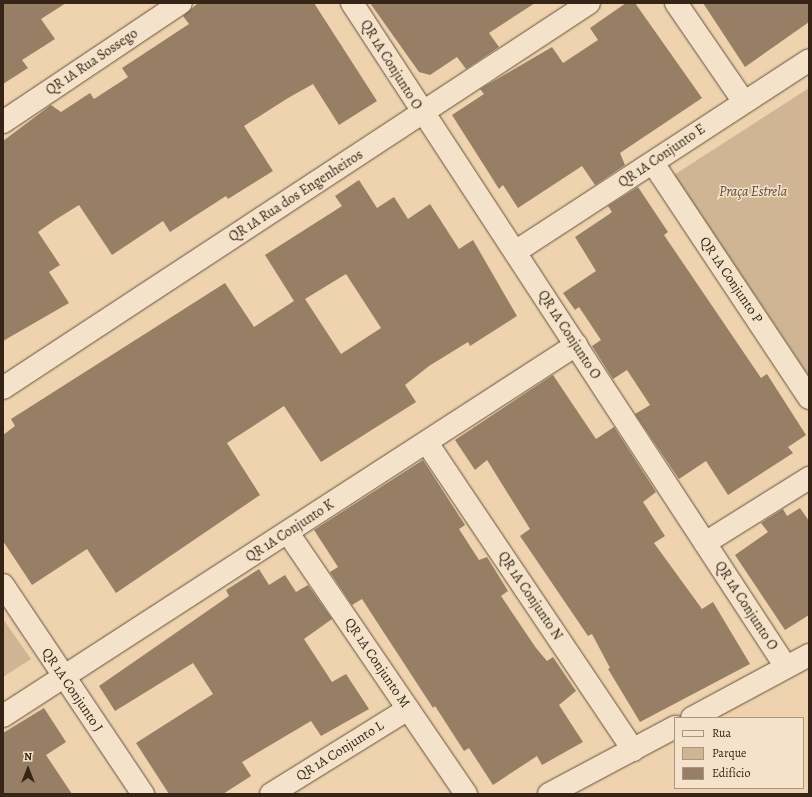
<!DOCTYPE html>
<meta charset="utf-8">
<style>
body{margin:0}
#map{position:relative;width:812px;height:797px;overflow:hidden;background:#efd3ae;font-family:Alegreya,serif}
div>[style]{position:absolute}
.green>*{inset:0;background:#d0b594}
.building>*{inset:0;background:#967f65}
.roads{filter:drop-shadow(0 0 1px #64503c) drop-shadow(0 0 1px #64503c)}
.minor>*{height:22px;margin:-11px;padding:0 11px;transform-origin:11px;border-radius:11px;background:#f5e2ca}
span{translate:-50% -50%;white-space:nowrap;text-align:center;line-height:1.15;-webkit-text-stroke:3px #f5e2ca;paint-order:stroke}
.street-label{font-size:14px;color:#362516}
.park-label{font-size:14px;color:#5c4936;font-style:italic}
.frame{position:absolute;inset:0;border:4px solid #362516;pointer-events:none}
.legend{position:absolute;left:674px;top:717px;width:130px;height:72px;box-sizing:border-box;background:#f5e2ca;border:1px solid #a99682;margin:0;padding:5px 7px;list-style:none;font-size:12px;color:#362516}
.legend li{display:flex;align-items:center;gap:8px;height:20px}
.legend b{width:20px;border:1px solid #a99682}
.north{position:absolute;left:8px;top:749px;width:40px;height:40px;-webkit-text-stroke:3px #f5e2ca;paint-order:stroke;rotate:0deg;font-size:11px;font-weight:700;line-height:16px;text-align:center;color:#362516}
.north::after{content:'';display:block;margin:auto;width:14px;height:18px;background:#362516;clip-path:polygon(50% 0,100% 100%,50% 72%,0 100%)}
</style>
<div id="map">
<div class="green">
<div style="clip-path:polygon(809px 88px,809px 376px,674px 175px)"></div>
<div style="clip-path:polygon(3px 619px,31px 659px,3px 677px)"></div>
</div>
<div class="building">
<div style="clip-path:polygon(3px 3px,66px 3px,41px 19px,55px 39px,22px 60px,28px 68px,3px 84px)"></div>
<div style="clip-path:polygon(198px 3px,314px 3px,377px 101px,339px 125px,313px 84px,288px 98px,244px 126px,273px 171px,228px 199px,226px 196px,170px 232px,163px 221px,112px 255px,79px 205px,55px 220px,38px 232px,60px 265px,49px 272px,69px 303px,3px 341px,3px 141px,51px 105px,61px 112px,90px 93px,94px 99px,128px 77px,122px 68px,189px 24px,183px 16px)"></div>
<div style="clip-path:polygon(370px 3px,535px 3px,489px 33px,499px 47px,466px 69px,457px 57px,430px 75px,419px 72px)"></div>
<div style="clip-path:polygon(626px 3px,635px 3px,702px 98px,620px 153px,625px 165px,595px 185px,582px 166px,518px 208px,503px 185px,499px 189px,452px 115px,484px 94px,480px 89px,552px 47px,563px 63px,598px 40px,590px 28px)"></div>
<div style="clip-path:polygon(703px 3px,809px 3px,809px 22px,745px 67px)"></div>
<div style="clip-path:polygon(evenodd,359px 180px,377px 208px,394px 197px,408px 219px,430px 204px,459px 249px,473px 240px,517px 316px,470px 346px,468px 342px,429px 366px,405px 385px,416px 402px,321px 462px,284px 406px,227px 443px,260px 495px,116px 593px,87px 549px,32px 585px,3px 541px,3px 435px,15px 426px,11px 419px,225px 283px,254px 327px,294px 301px,265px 255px,342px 206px,335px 196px,359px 180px,346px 274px,381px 328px,341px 354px,305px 299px,346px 274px)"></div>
<div style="clip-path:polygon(638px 187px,668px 232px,664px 235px,761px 378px,767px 374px,806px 435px,788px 447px,793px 453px,728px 495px,706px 461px,679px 479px,635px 414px,650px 405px,627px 370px,613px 379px,592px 346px,601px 340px,579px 307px,575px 310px,563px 293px,596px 271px,575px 237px,608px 215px,612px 212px,608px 206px)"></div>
<div style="clip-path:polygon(553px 375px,596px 439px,614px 427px,656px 492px,643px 502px,665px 536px,654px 543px,702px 609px,713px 602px,750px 664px,640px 722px,608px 669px,610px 668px,592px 634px,588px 636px,520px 536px,530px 529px,487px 460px,475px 470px,455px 440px)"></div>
<div style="clip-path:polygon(423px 460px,465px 525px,459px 529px,479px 560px,487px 557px,508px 591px,501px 596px,536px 648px,547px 661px,553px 657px,576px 691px,559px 705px,583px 742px,542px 765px,537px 756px,493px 785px,469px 748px,464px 751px,435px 706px,433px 708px,362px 599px,352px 605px,330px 572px,338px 567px,314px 530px)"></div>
<div style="clip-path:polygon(800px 508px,809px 521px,809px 615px,785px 630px,735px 555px,768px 532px,761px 523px,783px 509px,787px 516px)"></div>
<div style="clip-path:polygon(259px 569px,269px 585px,285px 575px,296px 592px,308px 585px,332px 619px,304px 639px,332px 682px,346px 674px,369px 709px,321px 736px,311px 721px,242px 762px,251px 776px,223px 794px,169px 794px,136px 743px,213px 694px,193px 663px,115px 711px,99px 686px,229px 596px,226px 590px)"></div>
<div style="clip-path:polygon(44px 708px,66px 742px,46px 755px,72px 794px,3px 794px,3px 733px)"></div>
</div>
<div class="roads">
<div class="minor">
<div style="left:352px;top:3px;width:793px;rotate:56.83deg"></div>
<div style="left:676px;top:3px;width:120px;rotate:55.5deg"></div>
<div style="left:3px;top:122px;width:214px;rotate:-33.8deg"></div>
<div style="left:653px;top:163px;width:282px;rotate:56.4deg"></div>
<div style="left:515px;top:252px;width:351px;rotate:-33.1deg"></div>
<div style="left:3px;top:388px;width:701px;rotate:-33.3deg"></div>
<div style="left:427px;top:443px;width:370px;rotate:56.1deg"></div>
<div style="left:288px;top:533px;width:316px;rotate:55.7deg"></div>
<div style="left:705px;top:543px;width:123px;rotate:-32deg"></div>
<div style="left:3px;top:585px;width:252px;rotate:56.2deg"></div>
<div style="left:3px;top:716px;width:683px;rotate:-32.92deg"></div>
<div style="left:692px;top:718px;width:133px;rotate:-28.3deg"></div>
<div style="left:271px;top:794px;width:161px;rotate:-31.8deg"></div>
<div style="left:549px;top:794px;width:143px;rotate:-28deg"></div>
</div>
</div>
<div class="street-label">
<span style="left:92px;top:62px;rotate:-34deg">QR 1A Rua Sossego</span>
<span style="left:391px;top:65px;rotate:58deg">QR 1A Conjunto O</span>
<span style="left:662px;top:156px;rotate:-34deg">QR 1A Conjunto E</span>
<span style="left:296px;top:196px;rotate:-33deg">QR 1A Rua dos Engenheiros</span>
<span style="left:731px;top:280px;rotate:56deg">QR 1A Conjunto P</span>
<span style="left:569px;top:335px;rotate:57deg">QR 1A Conjunto O</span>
<span style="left:290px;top:531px;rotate:-33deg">QR 1A Conjunto K</span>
<span style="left:530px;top:596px;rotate:56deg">QR 1A Conjunto N</span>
<span style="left:746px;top:606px;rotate:57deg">QR 1A Conjunto O</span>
<span style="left:377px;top:663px;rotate:56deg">QR 1A Conjunto M</span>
<span style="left:72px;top:690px;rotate:56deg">QR 1A Conjunto J</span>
<span style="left:340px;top:751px;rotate:-32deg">QR 1A Conjunto L</span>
</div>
<div class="park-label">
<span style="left:753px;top:192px">Praça Estrela</span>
</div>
<div class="frame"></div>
<ul class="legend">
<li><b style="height:5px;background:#f5e2ca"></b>Rua</li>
<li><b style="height:11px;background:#d0b594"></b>Parque</li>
<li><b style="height:11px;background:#967f65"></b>Edifício</li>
</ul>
<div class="north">N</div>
</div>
